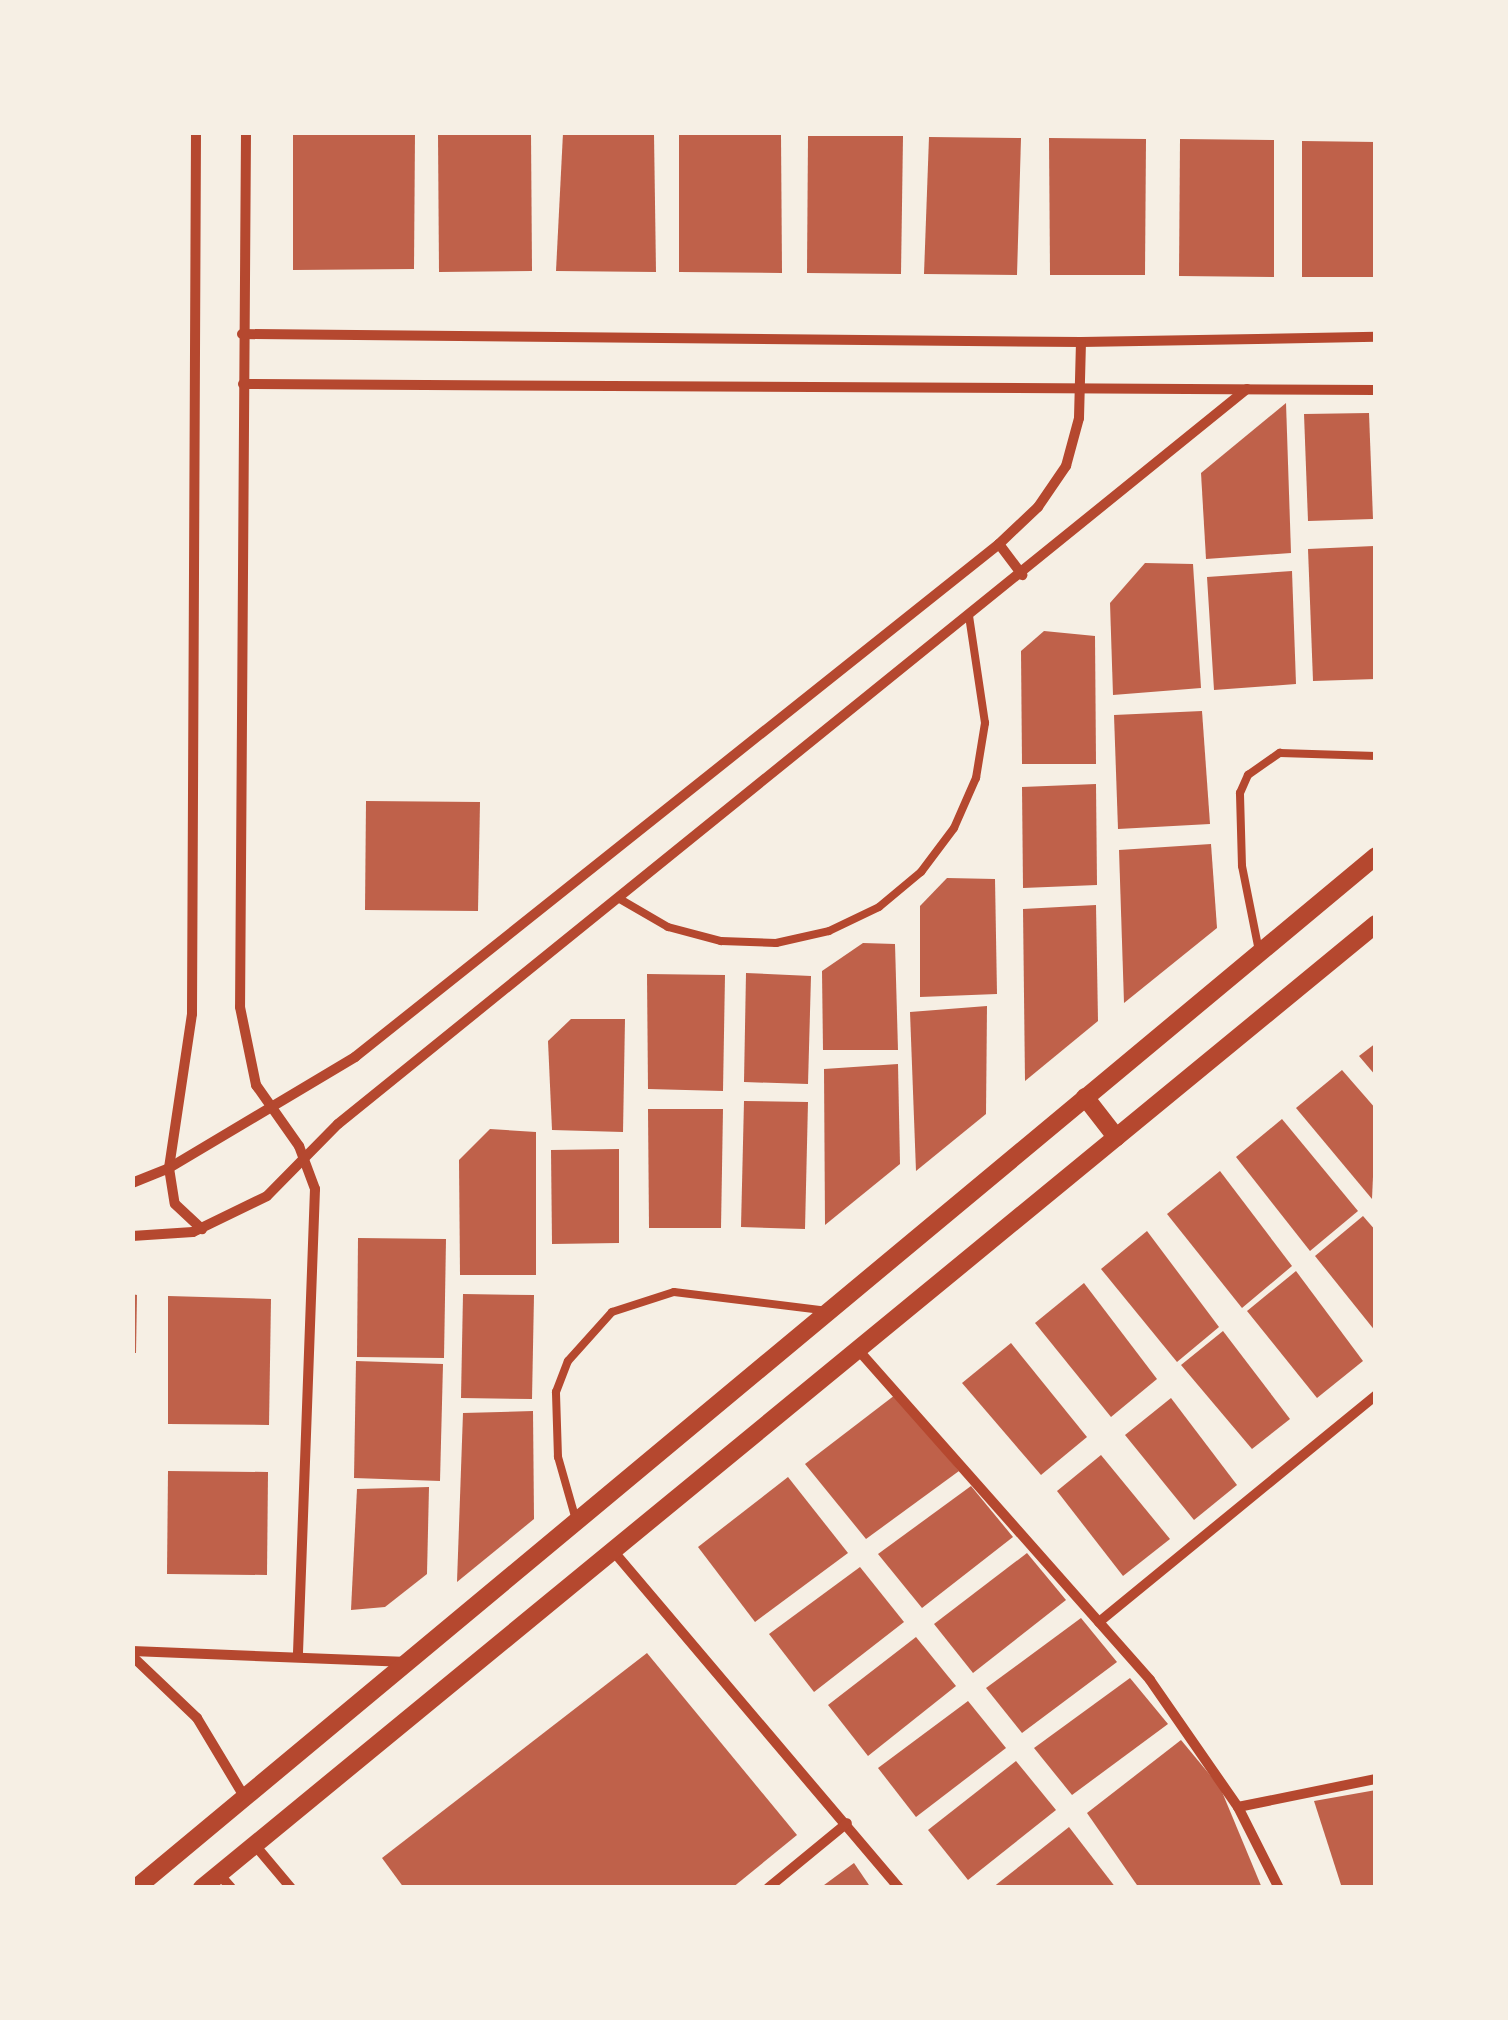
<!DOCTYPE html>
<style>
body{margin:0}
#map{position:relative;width:1508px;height:2020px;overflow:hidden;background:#f6efe4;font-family:Mulish,sans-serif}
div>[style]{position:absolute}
.building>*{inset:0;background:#bf614a}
.service>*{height:8px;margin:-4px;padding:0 4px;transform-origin:4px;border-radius:4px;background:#b5482f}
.minor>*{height:10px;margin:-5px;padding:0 5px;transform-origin:5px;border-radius:5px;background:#b5482f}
.tertiary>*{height:18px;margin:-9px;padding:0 9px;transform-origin:9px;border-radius:9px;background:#b5482f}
span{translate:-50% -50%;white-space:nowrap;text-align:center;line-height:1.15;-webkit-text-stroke:8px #f6efe4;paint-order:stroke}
.frame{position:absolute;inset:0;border:135px solid #f6efe4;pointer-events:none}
</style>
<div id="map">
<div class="building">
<div style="clip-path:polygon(293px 132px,415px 132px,414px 269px,293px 270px)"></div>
<div style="clip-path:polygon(531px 133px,532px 271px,439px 272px,438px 134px)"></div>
<div style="clip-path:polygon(563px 133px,654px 134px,656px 272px,556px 271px)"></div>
<div style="clip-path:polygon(679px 135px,781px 135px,782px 273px,679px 272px)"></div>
<div style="clip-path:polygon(808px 136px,903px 136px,901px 274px,807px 273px)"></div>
<div style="clip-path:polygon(929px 137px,1021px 138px,1017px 275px,924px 274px)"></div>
<div style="clip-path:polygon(1049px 138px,1146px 139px,1145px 275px,1050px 275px)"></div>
<div style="clip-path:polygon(1180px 139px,1274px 140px,1274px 277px,1179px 276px)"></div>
<div style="clip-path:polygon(1302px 141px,1376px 142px,1376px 277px,1302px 277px)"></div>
<div style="clip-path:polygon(1286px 403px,1291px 553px,1206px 559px,1201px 473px)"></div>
<div style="clip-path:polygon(1369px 413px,1373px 519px,1308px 521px,1304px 414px)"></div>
<div style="clip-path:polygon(1374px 546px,1376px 679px,1313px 681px,1308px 549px)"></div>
<div style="clip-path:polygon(1145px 563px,1193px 564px,1201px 688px,1113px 695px,1110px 603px)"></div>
<div style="clip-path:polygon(1292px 571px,1296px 684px,1214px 690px,1207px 577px)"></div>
<div style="clip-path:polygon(1044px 631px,1095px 636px,1096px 764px,1022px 764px,1021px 651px)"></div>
<div style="clip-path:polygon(1202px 711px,1210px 824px,1118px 829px,1114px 715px)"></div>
<div style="clip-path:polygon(1096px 784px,1097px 885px,1023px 888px,1022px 787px)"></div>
<div style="clip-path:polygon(366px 801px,480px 802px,478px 911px,365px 910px)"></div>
<div style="clip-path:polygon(1211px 844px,1217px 928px,1124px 1003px,1119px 850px)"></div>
<div style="clip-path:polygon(947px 878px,995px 879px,997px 994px,920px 997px,920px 906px)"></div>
<div style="clip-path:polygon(1096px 905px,1098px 1021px,1025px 1081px,1023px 909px)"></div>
<div style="clip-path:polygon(863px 943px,895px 944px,898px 1050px,823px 1050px,822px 971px)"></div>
<div style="clip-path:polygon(746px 973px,811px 976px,808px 1084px,744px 1082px)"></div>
<div style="clip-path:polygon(647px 974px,725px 975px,723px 1091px,648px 1089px)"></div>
<div style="clip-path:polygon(987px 1006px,986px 1114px,916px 1171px,910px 1012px)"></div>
<div style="clip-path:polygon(571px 1019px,625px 1019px,623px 1132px,552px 1130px,548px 1041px)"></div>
<div style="clip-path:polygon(1376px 1043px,1376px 1076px,1359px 1056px)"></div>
<div style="clip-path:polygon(898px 1064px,900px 1164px,825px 1225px,824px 1069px)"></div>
<div style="clip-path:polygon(1342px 1070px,1376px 1109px,1372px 1199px,1296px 1108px)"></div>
<div style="clip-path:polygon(744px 1101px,808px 1102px,805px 1229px,741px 1227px)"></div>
<div style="clip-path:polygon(648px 1109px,723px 1109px,721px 1228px,649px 1228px)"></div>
<div style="clip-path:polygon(1282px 1119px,1358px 1211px,1310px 1251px,1236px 1157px)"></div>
<div style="clip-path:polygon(490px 1129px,536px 1132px,536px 1275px,460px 1275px,459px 1160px)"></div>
<div style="clip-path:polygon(619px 1149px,619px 1243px,552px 1244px,551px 1150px)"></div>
<div style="clip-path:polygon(1220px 1171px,1292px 1266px,1242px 1308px,1167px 1214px)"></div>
<div style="clip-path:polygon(1363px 1216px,1376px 1231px,1376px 1332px,1315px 1256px)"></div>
<div style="clip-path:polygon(1147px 1231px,1219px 1327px,1177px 1362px,1101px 1269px)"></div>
<div style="clip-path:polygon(358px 1238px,446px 1239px,444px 1358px,357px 1357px)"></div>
<div style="clip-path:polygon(1296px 1271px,1363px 1361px,1317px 1398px,1247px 1311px)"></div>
<div style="clip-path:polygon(1084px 1283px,1157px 1379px,1111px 1417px,1035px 1323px)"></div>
<div style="clip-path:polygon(132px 1294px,137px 1295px,136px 1353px,132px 1353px)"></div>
<div style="clip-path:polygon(463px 1294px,534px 1295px,532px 1399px,461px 1398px)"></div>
<div style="clip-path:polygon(168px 1296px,271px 1299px,269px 1425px,168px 1424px)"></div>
<div style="clip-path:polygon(1223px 1331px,1290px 1419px,1252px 1449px,1181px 1365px)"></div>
<div style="clip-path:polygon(1011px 1343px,1087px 1437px,1041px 1475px,962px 1383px)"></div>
<div style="clip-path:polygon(356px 1361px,443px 1364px,440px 1481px,354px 1478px)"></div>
<div style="clip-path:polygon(895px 1395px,959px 1471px,866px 1539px,805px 1464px)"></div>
<div style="clip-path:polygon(1171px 1398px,1237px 1485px,1194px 1520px,1125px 1435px)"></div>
<div style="clip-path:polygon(533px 1411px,534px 1519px,457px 1582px,463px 1413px)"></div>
<div style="clip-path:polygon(1101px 1455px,1170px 1539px,1123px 1576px,1057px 1491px)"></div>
<div style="clip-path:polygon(168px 1471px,268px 1472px,267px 1575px,167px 1574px)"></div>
<div style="clip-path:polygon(788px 1477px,848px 1553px,755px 1622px,698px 1547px)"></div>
<div style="clip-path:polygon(971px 1486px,1013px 1537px,922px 1608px,878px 1554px)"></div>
<div style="clip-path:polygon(429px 1487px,427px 1574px,385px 1607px,351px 1610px,357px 1489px)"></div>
<div style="clip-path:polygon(1027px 1553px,1066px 1600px,973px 1673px,934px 1624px)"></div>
<div style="clip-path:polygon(860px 1567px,904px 1622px,814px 1692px,769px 1634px)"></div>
<div style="clip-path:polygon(1081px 1618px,1117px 1662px,1022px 1733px,986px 1688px)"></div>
<div style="clip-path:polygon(916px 1637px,956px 1686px,868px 1756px,828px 1705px)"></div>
<div style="clip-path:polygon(647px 1653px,797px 1835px,732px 1888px,404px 1888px,382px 1858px)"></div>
<div style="clip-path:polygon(1130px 1678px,1168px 1724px,1072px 1795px,1034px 1748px)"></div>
<div style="clip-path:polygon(968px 1701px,1006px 1748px,916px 1817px,878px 1768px)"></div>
<div style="clip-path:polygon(1181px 1740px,1220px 1787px,1262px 1888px,1139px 1888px,1087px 1813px)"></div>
<div style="clip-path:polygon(1016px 1761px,1056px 1810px,968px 1880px,928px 1830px)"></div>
<div style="clip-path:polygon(1376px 1790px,1376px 1888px,1342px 1888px,1314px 1801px)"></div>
<div style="clip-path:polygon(1069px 1827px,1116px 1888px,992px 1888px)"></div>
<div style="clip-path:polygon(854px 1863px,871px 1888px,820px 1888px)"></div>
</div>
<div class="service">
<div style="left:618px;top:898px;width:58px;rotate:30.1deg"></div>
<div style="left:668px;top:927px;width:55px;rotate:14.8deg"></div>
<div style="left:721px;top:941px;width:55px;rotate:2.1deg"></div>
<div style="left:776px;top:943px;width:54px;rotate:-12.8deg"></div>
<div style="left:829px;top:931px;width:55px;rotate:-25.6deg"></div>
<div style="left:879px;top:907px;width:55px;rotate:-39.8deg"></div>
<div style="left:921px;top:872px;width:55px;rotate:-53.1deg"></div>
<div style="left:954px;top:828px;width:55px;rotate:-66.3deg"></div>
<div style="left:976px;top:778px;width:56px;rotate:-80.7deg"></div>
<div style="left:985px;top:723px;width:108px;rotate:-98.5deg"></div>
<div style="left:1259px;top:951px;width:87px;rotate:-101.3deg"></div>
<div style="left:1242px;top:866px;width:73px;rotate:-91.6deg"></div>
<div style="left:1240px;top:793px;width:20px;rotate:-66deg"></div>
<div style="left:1248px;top:775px;width:39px;rotate:-35deg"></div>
<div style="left:1280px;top:753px;width:96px;rotate:1.8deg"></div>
<div style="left:576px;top:1520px;width:66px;rotate:-105.9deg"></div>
<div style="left:558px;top:1457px;width:65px;rotate:-91.8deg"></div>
<div style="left:556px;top:1392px;width:33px;rotate:-69deg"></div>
<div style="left:568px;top:1361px;width:66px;rotate:-48.1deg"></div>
<div style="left:612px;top:1312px;width:65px;rotate:-17.9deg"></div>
<div style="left:674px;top:1292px;width:155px;rotate:7deg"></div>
</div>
<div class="minor">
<div style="left:196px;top:132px;width:882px;rotate:90.26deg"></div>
<div style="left:192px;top:1014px;width:156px;rotate:98.5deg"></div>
<div style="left:169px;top:1168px;width:36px;rotate:81deg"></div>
<div style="left:175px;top:1204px;width:37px;rotate:43deg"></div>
<div style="left:246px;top:132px;width:875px;rotate:90.39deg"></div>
<div style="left:240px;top:1007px;width:80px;rotate:78.4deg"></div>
<div style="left:256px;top:1085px;width:75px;rotate:54.8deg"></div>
<div style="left:299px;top:1146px;width:46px;rotate:69.6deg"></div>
<div style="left:315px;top:1189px;width:465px;rotate:92.1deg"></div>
<div style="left:242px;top:334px;width:839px;rotate:0.55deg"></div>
<div style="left:1081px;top:342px;width:295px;rotate:-1deg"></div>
<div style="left:243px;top:384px;width:1133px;rotate:0.3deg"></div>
<div style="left:999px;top:544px;width:39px;rotate:53deg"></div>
<div style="left:132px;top:1183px;width:40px;rotate:-22deg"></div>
<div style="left:169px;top:1168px;width:217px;rotate:-30.8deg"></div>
<div style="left:355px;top:1057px;width:823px;rotate:-38.54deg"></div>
<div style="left:999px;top:544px;width:54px;rotate:-43.5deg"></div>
<div style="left:1038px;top:507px;width:50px;rotate:-55.7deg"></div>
<div style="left:1066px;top:466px;width:50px;rotate:-74.8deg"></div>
<div style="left:1079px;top:418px;width:76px;rotate:-88.5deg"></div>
<div style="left:132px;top:1236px;width:61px;rotate:-3.8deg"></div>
<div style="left:193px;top:1232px;width:82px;rotate:-25.9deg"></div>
<div style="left:267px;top:1196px;width:101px;rotate:-45.4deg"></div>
<div style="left:338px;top:1124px;width:1169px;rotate:-38.96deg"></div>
<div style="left:860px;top:1352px;width:438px;rotate:48.5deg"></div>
<div style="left:1150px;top:1680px;width:155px;rotate:55.3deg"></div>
<div style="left:1238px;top:1807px;width:91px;rotate:63.2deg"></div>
<div style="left:614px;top:1552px;width:441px;rotate:49.7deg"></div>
<div style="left:1099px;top:1622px;width:358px;rotate:-39.3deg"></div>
<div style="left:132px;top:1651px;width:276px;rotate:2.3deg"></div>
<div style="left:132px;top:1656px;width:90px;rotate:43.6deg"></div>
<div style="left:197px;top:1718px;width:93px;rotate:59deg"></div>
<div style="left:1238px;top:1807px;width:141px;rotate:-11.5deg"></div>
<div style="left:254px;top:1844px;width:57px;rotate:49.9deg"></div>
<div style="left:219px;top:1874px;width:18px;rotate:49deg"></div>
<div style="left:768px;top:1888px;width:102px;rotate:-39.4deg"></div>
</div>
<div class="tertiary">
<div style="left:1085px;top:1097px;width:51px;rotate:52.2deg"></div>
<div style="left:136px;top:1888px;width:1613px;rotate:-39.77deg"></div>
<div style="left:202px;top:1888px;width:1519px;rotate:-39.39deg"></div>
</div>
<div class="frame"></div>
</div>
